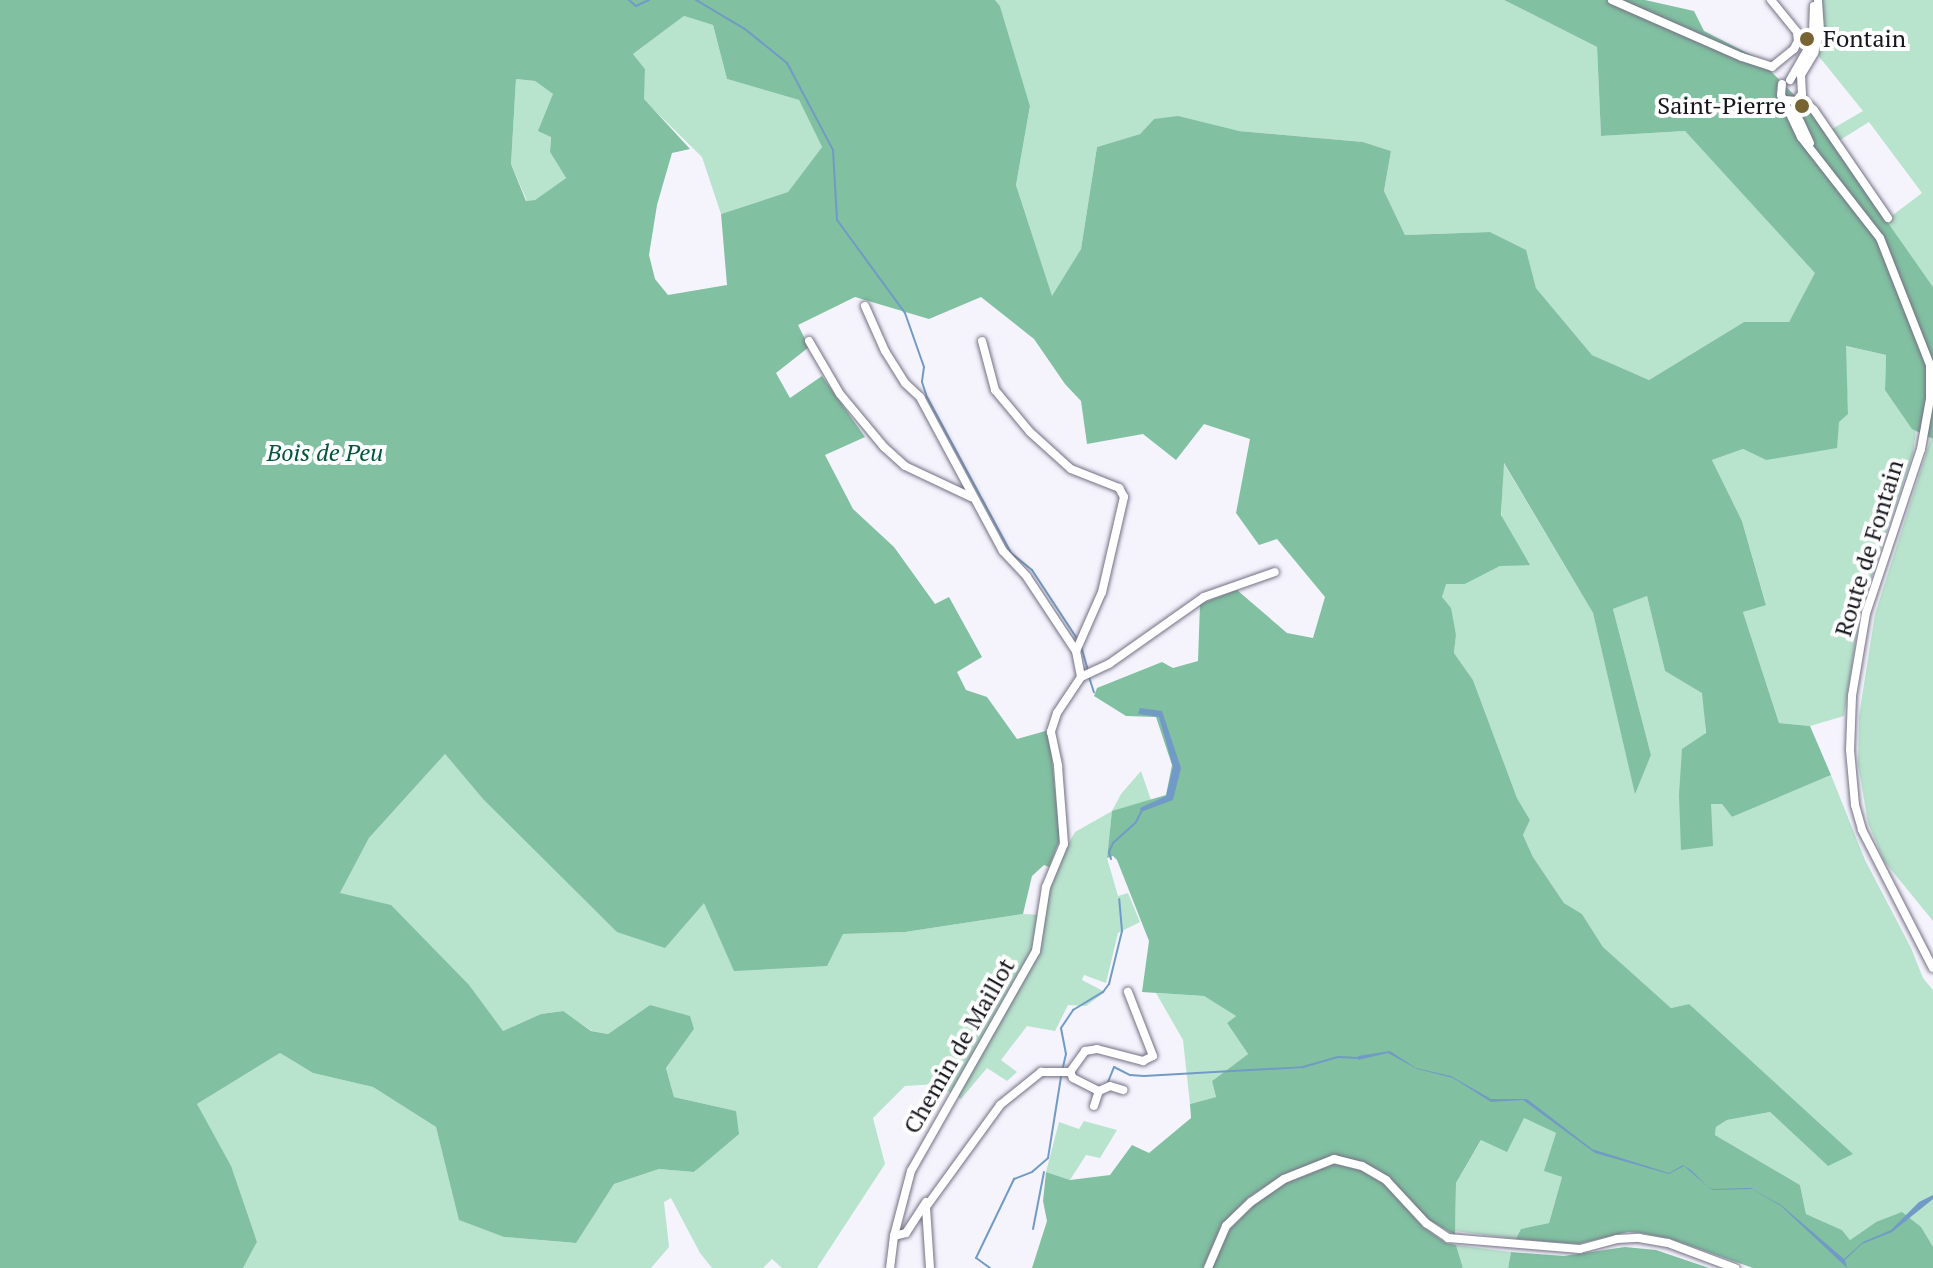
<!DOCTYPE html>
<style>
body{margin:0}
#map{position:relative;width:1933px;height:1268px;overflow:hidden;background:#f5f4fd;font-family:"PT Serif",serif}
div>[style]{position:absolute}
.green>*{inset:0;background:#b8e3cd}
.forest>*{inset:0;background:#81c0a1}
.water>*{inset:0;background:#719bc6}
.stream>*{height:2px;margin:-1px;padding:0 1px;transform-origin:1px;border-radius:1px;background:#719bc6}
.roads{filter:drop-shadow(0 0 2px #737084) drop-shadow(0 0 2px #737084)}
.minor>*{height:8px;margin:-4px;padding:0 4px;transform-origin:4px;border-radius:4px;background:#fff}
.dots>*{width:22px;height:22px;translate:-50% -50%;box-sizing:border-box;border:4px solid #fff;border-radius:50%}
span{translate:-50% -50%;white-space:nowrap;text-align:center;line-height:1.15;-webkit-text-stroke:8px #fff;paint-order:stroke}
.poi-label{font-size:24px;color:#18171f}
.left{translate:0 -50%;text-align:left}
.right{translate:-100% -50%;text-align:right}
.park-label{font-size:24px;color:#025639;font-style:italic}
.street-label{font-size:24px;color:#18171f}
</style>
<div id="map">
<div class="green">
<div style="clip-path:polygon(995px 0,1504px 0,1597px 47px,1601px 136px,1685px 131px,1816px 273px,1789px 322px,1744px 322px,1649px 380px,1592px 355px,1536px 288px,1525px 250px,1490px 232px,1405px 235px,1384px 191px,1391px 151px,1363px 142px,1239px 131px,1154px 119px,1140px 134px,1097px 147px,1081px 249px,1052px 297px,1016px 185px,1030px 106px,1000px 6px)"></div>
<div style="clip-path:polygon(1821px 0,1933px 0,1933px 287px,1885px 221px,1922px 193px,1869px 122px,1840px 140px,1832px 129px,1863px 111px,1817px 54px,1823px 35px)"></div>
<div style="clip-path:polygon(684px 16px,713px 25px,727px 79px,799px 100px,822px 147px,788px 192px,721px 214px,702px 157px,643px 99px,645px 69px,633px 54px)"></div>
<div style="clip-path:polygon(516px 79px,535px 81px,553px 94px,550px 152px,566px 178px,535px 200px,527px 201px,511px 164px)"></div>
<div style="clip-path:polygon(1845px 346px,1886px 355px,1885px 390px,1916px 431px,1913px 454px,1861px 609px,1844px 716px,1810px 726px,1779px 723px,1743px 612px,1766px 604px,1742px 521px,1712px 460px,1743px 449px,1766px 460px,1848px 414px)"></div>
<div style="clip-path:polygon(1931px 438px,1933px 439px,1933px 921px,1884px 861px,1868px 823px,1858px 764px,1859px 716px,1875px 614px)"></div>
<div style="clip-path:polygon(1503px 462px,1593px 613px,1635px 792px,1651px 755px,1613px 609px,1647px 596px,1665px 671px,1703px 693px,1710px 803px,1722px 804px,1732px 817px,1831px 775px,1865px 860px,1911px 948px,1923px 978px,1933px 990px,1933px 1247px,1876px 1222px,1850px 1240px,1842px 1230px,1806px 1214px,1800px 1185px,1715px 1135px,1716px 1127px,1727px 1120px,1770px 1112px,1828px 1166px,1689px 1004px,1671px 1008px,1603px 947px,1582px 914px,1564px 903px,1533px 857px,1523px 835px,1530px 820px,1517px 798px,1473px 680px,1454px 653px,1456px 635px,1442px 597px,1445px 584px,1465px 584px,1500px 566px)"></div>
<div style="clip-path:polygon(445px 754px,483px 799px,704px 902px,842px 934px,905px 932px,1023px 914px,1044px 915px,1054px 870px,1075px 832px,1112px 811px,1121px 794px,1141px 771px,1151px 800px,1112px 812px,1107px 858px,1118px 896px,1128px 893px,1140px 922px,1118px 933px,1106px 983px,1084px 975px,1082px 980px,1105px 992px,1086px 1006px,1068px 1005px,1055px 1031px,1027px 1026px,1001px 1060px,1017px 1072px,1007px 1081px,987px 1068px,961px 1099px,936px 1084px,905px 1086px,873px 1118px,885px 1164px,817px 1268px,782px 1268px,772px 1259px,763px 1268px,712px 1268px,700px 1253px,671px 1198px,664px 1202px,669px 1247px,651px 1268px,243px 1268px,257px 1242px,197px 1104px,280px 1053px,313px 1073px,373px 1087px,436px 1127px,460px 1220px,504px 1237px,575px 1243px,614px 1184px,659px 1169px,695px 1172px,736px 1111px,674px 1097px,666px 1068px,694px 1029px,650px 1005px,608px 1034px,592px 1031px,562px 1011px,541px 1014px,503px 1031px,340px 893px,369px 838px)"></div>
<div style="clip-path:polygon(1156px 993px,1204px 996px,1236px 1016px,1227px 1023px,1248px 1054px,1212px 1081px,1216px 1097px,1190px 1104px,1183px 1040px)"></div>
<div style="clip-path:polygon(1524px 1118px,1556px 1133px,1545px 1171px,1562px 1177px,1549px 1223px,1522px 1229px,1516px 1239px,1455px 1231px,1456px 1183px,1482px 1139px)"></div>
<div style="clip-path:polygon(1084px 1121px,1117px 1130px,1100px 1158px,1086px 1155px,1070px 1180px,1046px 1172px,1059px 1122px,1079px 1129px)"></div>
<div style="clip-path:polygon(1456px 1245px,1511px 1252px,1508px 1268px,1463px 1268px)"></div>
</div>
<div class="forest">
<div style="clip-path:polygon(evenodd,0 0,995px 0,1000px 6px,1030px 106px,1016px 185px,1052px 296px,1081px 249px,1097px 147px,1140px 134px,1154px 119px,1178px 116px,1239px 131px,1363px 142px,1391px 151px,1384px 191px,1405px 235px,1490px 232px,1526px 250px,1536px 288px,1592px 355px,1649px 380px,1744px 322px,1789px 322px,1815px 273px,1685px 131px,1601px 136px,1597px 47px,1504px 0,1645px 0,1694px 11px,1704px 31px,1759px 59px,1808px 109px,1933px 287px,1933px 439px,1912px 429px,1885px 390px,1886px 355px,1846px 346px,1848px 414px,1839px 422px,1837px 448px,1766px 460px,1743px 449px,1712px 460px,1742px 521px,1766px 605px,1743px 612px,1779px 723px,1810px 726px,1831px 775px,1732px 817px,1722px 804px,1711px 804px,1713px 846px,1681px 850px,1679px 795px,1682px 749px,1706px 733px,1702px 693px,1665px 671px,1647px 596px,1613px 609px,1651px 755px,1635px 794px,1593px 613px,1504px 463px,1501px 515px,1530px 565px,1500px 566px,1465px 584px,1446px 584px,1442px 597px,1451px 608px,1456px 635px,1454px 653px,1473px 680px,1517px 798px,1530px 820px,1523px 835px,1533px 857px,1564px 903px,1582px 914px,1603px 947px,1671px 1008px,1689px 1004px,1853px 1154px,1828px 1166px,1770px 1112px,1727px 1120px,1716px 1127px,1715px 1135px,1800px 1185px,1806px 1214px,1842px 1230px,1850px 1240px,1876px 1222px,1902px 1212px,1921px 1227px,1933px 1247px,1933px 1268px,1753px 1268px,1671px 1239px,1641px 1233px,1628px 1232px,1578px 1244px,1516px 1239px,1521px 1229px,1549px 1223px,1562px 1177px,1544px 1171px,1556px 1133px,1524px 1118px,1507px 1152px,1481px 1140px,1456px 1183px,1455px 1235px,1429px 1220px,1389px 1177px,1364px 1162px,1334px 1155px,1282px 1175px,1248px 1198px,1222px 1224px,1203px 1268px,1032px 1268px,1047px 1221px,1043px 1201px,1046px 1172px,1070px 1180px,1110px 1175px,1132px 1145px,1149px 1153px,1191px 1118px,1190px 1104px,1216px 1097px,1212px 1081px,1248px 1054px,1227px 1023px,1236px 1016px,1204px 996px,1142px 992px,1149px 941px,1117px 860px,1113px 856px,1107px 858px,1112px 811px,1166px 795px,1172px 765px,1156px 717px,1126px 716px,1094px 696px,1097px 688px,1162px 662px,1173px 668px,1198px 661px,1200px 604px,1237px 590px,1287px 633px,1313px 638px,1325px 597px,1277px 539px,1259px 545px,1236px 513px,1250px 439px,1204px 424px,1176px 460px,1143px 434px,1087px 444px,1081px 401px,1065px 384px,1034px 339px,981px 297px,929px 319px,855px 297px,798px 325px,809px 347px,776px 373px,790px 398px,822px 376px,865px 437px,825px 455px,853px 509px,894px 547px,935px 604px,949px 597px,982px 657px,957px 672px,966px 690px,987px 697px,1017px 739px,1049px 730px,1060px 839px,1049px 867px,1044px 865px,1032px 876px,1023px 914px,905px 932px,843px 934px,827px 966px,734px 971px,704px 903px,665px 948px,617px 932px,483px 799px,445px 754px,369px 838px,340px 893px,391px 905px,469px 985px,503px 1031px,541px 1014px,563px 1011px,591px 1031px,608px 1034px,650px 1005px,690px 1016px,694px 1029px,666px 1068px,674px 1097px,736px 1111px,739px 1134px,694px 1172px,659px 1169px,614px 1184px,576px 1243px,504px 1237px,459px 1220px,436px 1127px,373px 1087px,313px 1073px,280px 1053px,197px 1104px,231px 1166px,257px 1242px,243px 1268px,0 1268px,0 0,684px 16px,713px 25px,727px 79px,799px 100px,822px 147px,788px 192px,721px 214px,727px 285px,668px 295px,655px 279px,649px 255px,657px 205px,672px 153px,690px 149px,644px 99px,645px 69px,633px 54px,684px 16px,0 0,516px 79px,535px 81px,553px 94px,538px 131px,551px 137px,550px 152px,566px 178px,535px 200px,526px 201px,511px 164px,516px 79px)"></div>
<div style="clip-path:polygon(1334px 1164px,1360px 1170px,1384px 1184px,1423px 1227px,1446px 1243px,1456px 1245px,1463px 1268px,1212px 1268px,1230px 1229px,1254px 1205px,1286px 1183px)"></div>
<div style="clip-path:polygon(1625px 1247px,1656px 1250px,1709px 1268px,1508px 1268px,1511px 1252px,1564px 1256px)"></div>
</div>
<div class="water">
<div style="clip-path:polygon(1140px 708px,1162px 711px,1181px 768px,1173px 800px,1141px 812px,1140px 808px,1166px 796px,1173px 767px,1159px 717px,1138px 714px)"></div>
<div style="clip-path:polygon(1390px 1051px,1416px 1068px,1451px 1076px,1491px 1099px,1527px 1099px,1592px 1149px,1669px 1173px,1683px 1165px,1691px 1170px,1708px 1187px,1712px 1189px,1745px 1188px,1751px 1188px,1754px 1190px,1781px 1205px,1844px 1259px,1863px 1242px,1891px 1230px,1919px 1202px,1933px 1195px,1933px 1199px,1892px 1232px,1862px 1244px,1845px 1260px,1847px 1268px,1781px 1206px,1752px 1189px,1713px 1190px,1709px 1188px,1684px 1166px,1669px 1174px,1595px 1153px,1523px 1100px,1491px 1102px,1453px 1078px,1417px 1069px,1388px 1053px,1358px 1060px,1358px 1056px)"></div>
</div>
<div class="stream">
<div style="left:629px;top:0;width:9px;rotate:41deg"></div>
<div style="left:636px;top:6px;width:14px;rotate:-25deg"></div>
<div style="left:696px;top:0;width:57px;rotate:30.6deg"></div>
<div style="left:745px;top:29px;width:54px;rotate:39deg"></div>
<div style="left:787px;top:63px;width:98px;rotate:62.1deg"></div>
<div style="left:833px;top:150px;width:70px;rotate:86.7deg"></div>
<div style="left:837px;top:220px;width:115px;rotate:53.8deg"></div>
<div style="left:905px;top:313px;width:57px;rotate:70.6deg"></div>
<div style="left:924px;top:367px;width:15px;rotate:98deg"></div>
<div style="left:922px;top:382px;width:16px;rotate:72deg"></div>
<div style="left:927px;top:397px;width:177px;rotate:61.7deg"></div>
<div style="left:1011px;top:553px;width:27px;rotate:39deg"></div>
<div style="left:1032px;top:570px;width:84px;rotate:56.7deg"></div>
<div style="left:1081px;top:646px;width:26px;rotate:74deg"></div>
<div style="left:1089px;top:677px;width:16px;rotate:72deg"></div>
<div style="left:1111px;top:859px;width:7px;rotate:-106deg"></div>
<div style="left:1109px;top:852px;width:10px;rotate:-66deg"></div>
<div style="left:1113px;top:843px;width:31px;rotate:-42deg"></div>
<div style="left:1136px;top:822px;width:13px;rotate:-63deg"></div>
<div style="left:1063px;top:1067px;width:13px;rotate:-77deg"></div>
<div style="left:1066px;top:1054px;width:26px;rotate:-101deg"></div>
<div style="left:1061px;top:1028px;width:22px;rotate:-56deg"></div>
<div style="left:1073px;top:1010px;width:35px;rotate:-31deg"></div>
<div style="left:1103px;top:992px;width:10px;rotate:-53deg"></div>
<div style="left:1109px;top:984px;width:55px;rotate:-76.2deg"></div>
<div style="left:1122px;top:931px;width:32px;rotate:-95deg"></div>
<div style="left:1108px;top:1082px;width:16px;rotate:-68deg"></div>
<div style="left:1114px;top:1067px;width:18px;rotate:27deg"></div>
<div style="left:1130px;top:1075px;width:14px;rotate:4deg"></div>
<div style="left:1144px;top:1076px;width:159px;rotate:-3.2deg"></div>
<div style="left:1303px;top:1067px;width:37px;rotate:-16deg"></div>
<div style="left:1339px;top:1057px;width:19px;rotate:3deg"></div>
<div style="left:1033px;top:1229px;width:58px;rotate:-79.1deg"></div>
<div style="left:990px;top:1268px;width:17px;rotate:-144deg"></div>
<div style="left:976px;top:1258px;width:88px;rotate:-64.3deg"></div>
<div style="left:1014px;top:1179px;width:19px;rotate:-21deg"></div>
<div style="left:1032px;top:1172px;width:21px;rotate:-41deg"></div>
<div style="left:1048px;top:1158px;width:82px;rotate:-80.9deg"></div>
</div>
<div class="roads">
<div class="minor">
<div style="left:1612px;top:0;width:142px;rotate:23.7deg"></div>
<div style="left:1742px;top:57px;width:32px;rotate:18deg"></div>
<div style="left:1771px;top:0;width:41px;rotate:50.9deg"></div>
<div style="left:1797px;top:32px;width:9px;rotate:84deg"></div>
<div style="left:1798px;top:41px;width:9px;rotate:117deg"></div>
<div style="left:1794px;top:49px;width:28px;rotate:141deg"></div>
<div style="left:1790px;top:80px;width:34px;rotate:-60deg"></div>
<div style="left:1807px;top:50px;width:18px;rotate:-71deg"></div>
<div style="left:1813px;top:33px;width:27px;rotate:-88deg"></div>
<div style="left:1782px;top:84px;width:11px;rotate:95deg"></div>
<div style="left:1781px;top:95px;width:47px;rotate:64.5deg"></div>
<div style="left:1801px;top:137px;width:128px;rotate:52deg"></div>
<div style="left:1880px;top:238px;width:136px;rotate:68.5deg"></div>
<div style="left:1930px;top:365px;width:34px;rotate:90deg"></div>
<div style="left:1930px;top:399px;width:51px;rotate:100.2deg"></div>
<div style="left:1921px;top:449px;width:173px;rotate:108.5deg"></div>
<div style="left:1866px;top:613px;width:84px;rotate:99.6deg"></div>
<div style="left:1852px;top:696px;width:54px;rotate:92.1deg"></div>
<div style="left:1850px;top:750px;width:55px;rotate:84.8deg"></div>
<div style="left:1855px;top:805px;width:26px;rotate:74deg"></div>
<div style="left:1862px;top:830px;width:155px;rotate:62.8deg"></div>
<div style="left:1800px;top:97px;width:19px;rotate:43deg"></div>
<div style="left:1814px;top:110px;width:131px;rotate:55.6deg"></div>
<div style="left:1785px;top:100px;width:11px;rotate:5deg"></div>
<div style="left:1796px;top:101px;width:9px;rotate:-49deg"></div>
<div style="left:1802px;top:94px;width:19px;rotate:-93deg"></div>
<div style="left:1801px;top:75px;width:26px;rotate:-59deg"></div>
<div style="left:1814px;top:53px;width:24px;rotate:-75deg"></div>
<div style="left:1820px;top:30px;width:30px;rotate:-94deg"></div>
<div style="left:1796px;top:101px;width:12px;rotate:90deg"></div>
<div style="left:1796px;top:113px;width:33px;rotate:65deg"></div>
<div style="left:865px;top:306px;width:49px;rotate:66deg"></div>
<div style="left:885px;top:351px;width:38px;rotate:58deg"></div>
<div style="left:905px;top:383px;width:21px;rotate:43deg"></div>
<div style="left:920px;top:397px;width:175px;rotate:61.7deg"></div>
<div style="left:1003px;top:551px;width:35px;rotate:47deg"></div>
<div style="left:1027px;top:577px;width:89px;rotate:56.5deg"></div>
<div style="left:1076px;top:651px;width:26px;rotate:79deg"></div>
<div style="left:1081px;top:677px;width:43px;rotate:123.7deg"></div>
<div style="left:1057px;top:713px;width:20px;rotate:108deg"></div>
<div style="left:1051px;top:732px;width:35px;rotate:78deg"></div>
<div style="left:1058px;top:766px;width:78px;rotate:85.6deg"></div>
<div style="left:1064px;top:844px;width:47px;rotate:112.7deg"></div>
<div style="left:1046px;top:887px;width:65px;rotate:98.9deg"></div>
<div style="left:1036px;top:951px;width:253px;rotate:119.6deg"></div>
<div style="left:911px;top:1171px;width:67px;rotate:104.7deg"></div>
<div style="left:894px;top:1236px;width:32px;rotate:97deg"></div>
<div style="left:809px;top:341px;width:61px;rotate:59.7deg"></div>
<div style="left:840px;top:394px;width:69px;rotate:50.3deg"></div>
<div style="left:884px;top:447px;width:28px;rotate:42deg"></div>
<div style="left:905px;top:466px;width:73px;rotate:25.2deg"></div>
<div style="left:982px;top:341px;width:51px;rotate:75.1deg"></div>
<div style="left:995px;top:390px;width:55px;rotate:50.2deg"></div>
<div style="left:1030px;top:432px;width:55px;rotate:42.1deg"></div>
<div style="left:1071px;top:469px;width:52px;rotate:21.6deg"></div>
<div style="left:1119px;top:488px;width:10px;rotate:61deg"></div>
<div style="left:1124px;top:497px;width:98px;rotate:103deg"></div>
<div style="left:1102px;top:592px;width:64px;rotate:113.8deg"></div>
<div style="left:1081px;top:677px;width:31px;rotate:-25deg"></div>
<div style="left:1109px;top:664px;width:116px;rotate:-35.2deg"></div>
<div style="left:1204px;top:597px;width:75px;rotate:-19.4deg"></div>
<div style="left:1070px;top:1072px;width:7px;rotate:63deg"></div>
<div style="left:1073px;top:1078px;width:29px;rotate:27deg"></div>
<div style="left:1099px;top:1091px;width:12px;rotate:-24deg"></div>
<div style="left:1110px;top:1086px;width:14px;rotate:17deg"></div>
<div style="left:1094px;top:1106px;width:16px;rotate:-72deg"></div>
<div style="left:894px;top:1236px;width:12px;rotate:-14deg"></div>
<div style="left:906px;top:1233px;width:37px;rotate:-57deg"></div>
<div style="left:930px;top:1268px;width:61px;rotate:-93.8deg"></div>
<div style="left:926px;top:1207px;width:126px;rotate:-54deg"></div>
<div style="left:1000px;top:1105px;width:53px;rotate:-38.8deg"></div>
<div style="left:1041px;top:1072px;width:29px"></div>
<div style="left:1070px;top:1072px;width:26px;rotate:-54deg"></div>
<div style="left:1085px;top:1051px;width:12px;rotate:-9deg"></div>
<div style="left:1097px;top:1049px;width:48px;rotate:14.6deg"></div>
<div style="left:1143px;top:1061px;width:11px;rotate:-27deg"></div>
<div style="left:1153px;top:1056px;width:69px;rotate:-111.3deg"></div>
<div style="left:1208px;top:1268px;width:46px;rotate:-66.8deg"></div>
<div style="left:1226px;top:1226px;width:35px;rotate:-44deg"></div>
<div style="left:1251px;top:1202px;width:40px;rotate:-34.9deg"></div>
<div style="left:1284px;top:1179px;width:54px;rotate:-21.8deg"></div>
<div style="left:1334px;top:1159px;width:29px;rotate:14deg"></div>
<div style="left:1362px;top:1166px;width:28px;rotate:30deg"></div>
<div style="left:1386px;top:1180px;width:59px;rotate:47.1deg"></div>
<div style="left:1426px;top:1223px;width:27px;rotate:34deg"></div>
<div style="left:1448px;top:1238px;width:132px;rotate:4.8deg"></div>
<div style="left:1580px;top:1249px;width:38px;rotate:-15deg"></div>
<div style="left:1617px;top:1239px;width:22px;rotate:-3deg"></div>
<div style="left:1639px;top:1238px;width:29px;rotate:10deg"></div>
<div style="left:1668px;top:1243px;width:72px;rotate:20.5deg"></div>
</div>
</div>
<div class="dots">
<div style="left:1807px;top:39px;background:#786433"></div>
<div style="left:1802px;top:106px;background:#786433"></div>
</div>
<div class="poi-label">
<span class="left" style="left:1823px;top:39px">Fontain</span>
<span class="right" style="left:1786px;top:106px">Saint-Pierre</span>
</div>
<div class="park-label">
<span style="left:325px;top:453px">Bois de Peu</span>
</div>
<div class="street-label">
<span style="left:1869px;top:548px;rotate:-73deg">Route de Fontain</span>
<span style="left:959px;top:1046px;rotate:-60deg">Chemin de Maillot</span>
</div>
</div>
